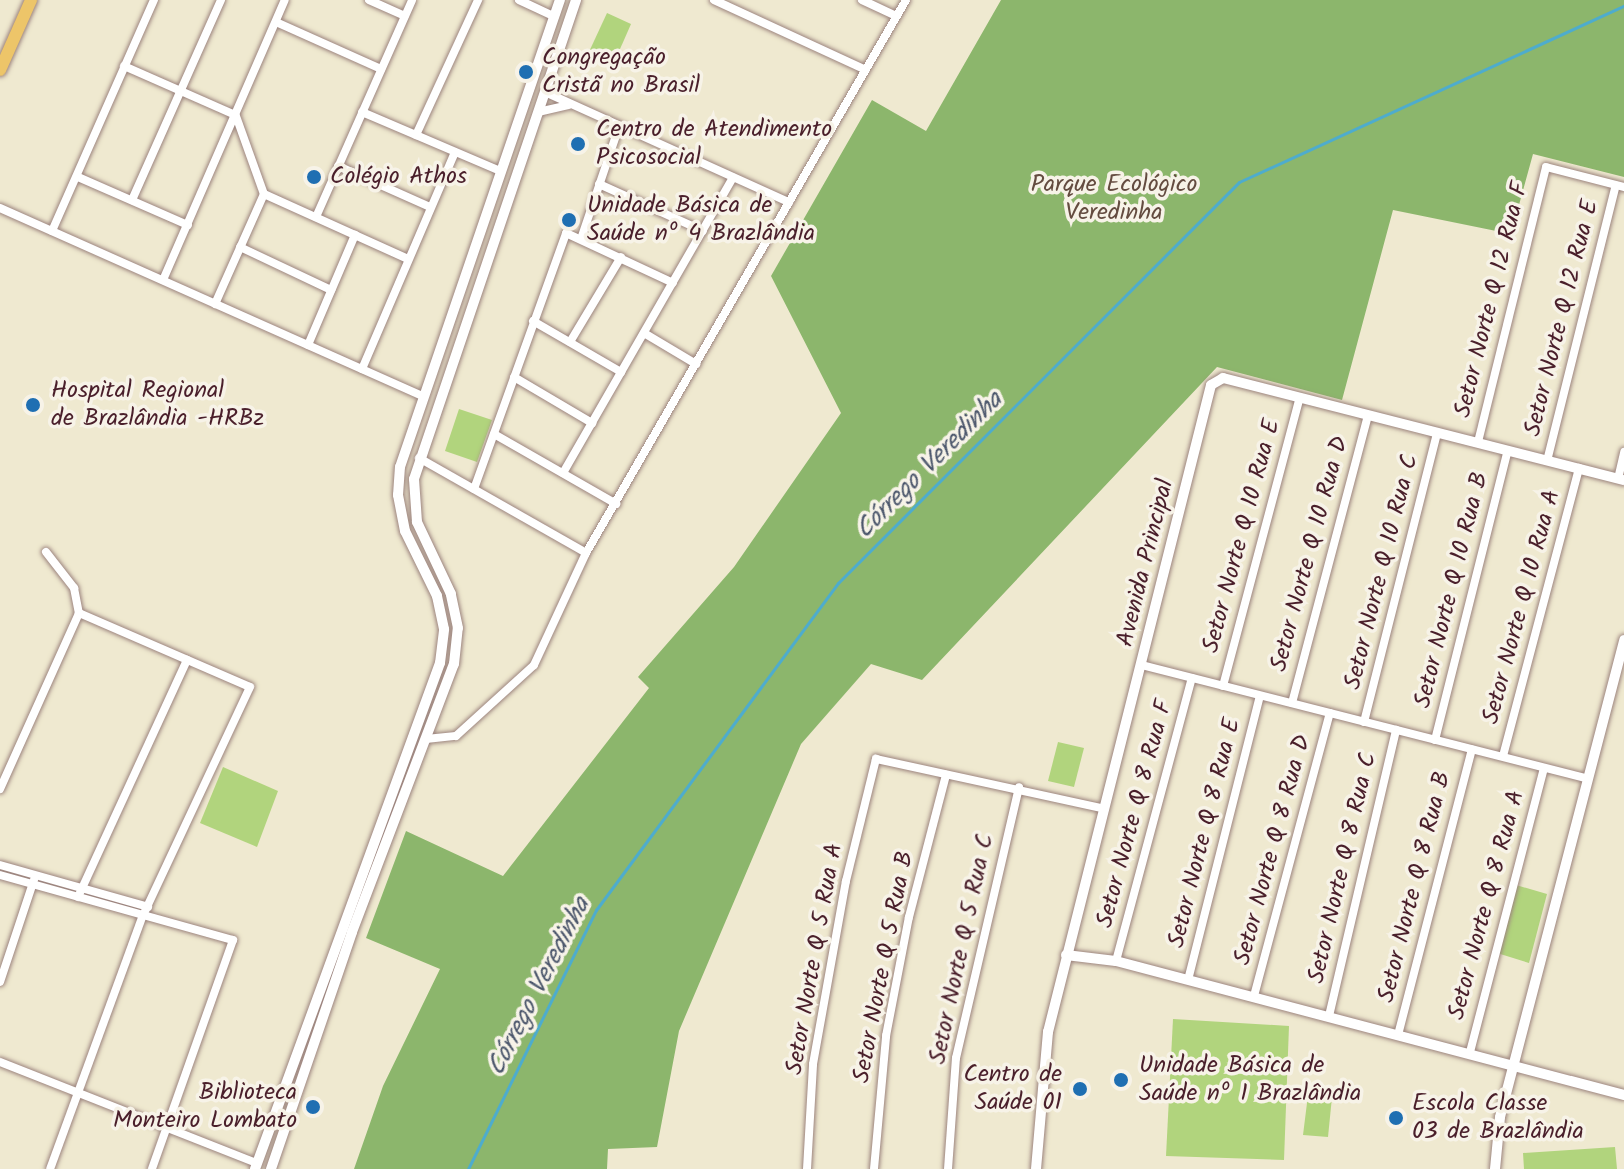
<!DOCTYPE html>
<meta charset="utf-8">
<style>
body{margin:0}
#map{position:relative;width:1624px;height:1169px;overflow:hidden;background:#efe9d0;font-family:Kalam,sans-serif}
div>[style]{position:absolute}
.green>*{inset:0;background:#b1d47d}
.forest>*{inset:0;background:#8cb66c}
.stream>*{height:3px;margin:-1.5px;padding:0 1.5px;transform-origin:1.5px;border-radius:1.5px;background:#4eaccd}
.roads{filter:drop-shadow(0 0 2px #9c847e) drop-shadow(0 0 2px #9c847e)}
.minor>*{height:8px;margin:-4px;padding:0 4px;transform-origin:4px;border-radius:4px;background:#fff}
.tertiary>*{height:10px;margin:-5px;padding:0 5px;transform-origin:5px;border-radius:5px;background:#fff}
.trunk>*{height:12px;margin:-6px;padding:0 6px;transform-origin:6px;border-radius:6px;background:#edc569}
.dots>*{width:22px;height:22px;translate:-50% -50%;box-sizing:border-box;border:4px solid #f7f3e8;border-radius:50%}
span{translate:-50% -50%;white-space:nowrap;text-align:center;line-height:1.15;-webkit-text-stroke:7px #f7f3e8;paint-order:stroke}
.poi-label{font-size:24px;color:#4a1f2b}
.left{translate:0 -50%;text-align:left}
.right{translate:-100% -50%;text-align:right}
.park-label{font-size:24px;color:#644c40}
.street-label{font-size:24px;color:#4a1f2b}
.water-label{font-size:26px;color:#4c576c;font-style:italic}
</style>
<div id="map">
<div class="green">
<div style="clip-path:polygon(607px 13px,631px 24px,613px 65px,588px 54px)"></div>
<div style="clip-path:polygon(459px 409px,492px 420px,477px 462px,445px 451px)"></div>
<div style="clip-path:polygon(1058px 742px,1084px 748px,1074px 787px,1048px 781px)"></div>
<div style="clip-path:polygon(223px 767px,278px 791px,257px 847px,200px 823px)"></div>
<div style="clip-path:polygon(1516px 885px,1547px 894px,1529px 963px,1497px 953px)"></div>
<div style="clip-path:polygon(1173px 1019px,1289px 1026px,1284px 1160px,1166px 1156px)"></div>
<div style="clip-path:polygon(1308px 1095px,1332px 1097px,1328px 1137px,1303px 1135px)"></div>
<div style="clip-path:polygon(1615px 1147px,1617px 1169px,1524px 1169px,1523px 1153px)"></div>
</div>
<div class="forest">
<div style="clip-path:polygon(1001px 0,1624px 0,1624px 177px,1533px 154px,1511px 234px,1393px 210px,1342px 400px,1217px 367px,922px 680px,871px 664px,801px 744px,679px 1031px,657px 1147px,608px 1149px,607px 1169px,354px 1169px,383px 1086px,440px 969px,366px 938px,406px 831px,503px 876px,649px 688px,638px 677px,734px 567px,841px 413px,771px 276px,872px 100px,926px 131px)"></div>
</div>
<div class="stream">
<div style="left:468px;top:1169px;width:289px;rotate:-63.7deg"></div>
<div style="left:596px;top:910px;width:407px;rotate:-53.5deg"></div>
<div style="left:838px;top:583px;width:567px;rotate:-45deg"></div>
<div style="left:1239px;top:182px;width:423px;rotate:-24.6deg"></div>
</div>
<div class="roads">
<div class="minor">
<div style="left:369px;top:0;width:39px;rotate:24deg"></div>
<div style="left:519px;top:0;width:38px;rotate:25deg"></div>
<div style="left:714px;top:0;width:167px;rotate:24.7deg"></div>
<div style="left:862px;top:0;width:38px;rotate:25deg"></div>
<div style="left:276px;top:22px;width:115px;rotate:24.1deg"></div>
<div style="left:124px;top:66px;width:121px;rotate:23.8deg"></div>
<div style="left:545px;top:92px;width:268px;rotate:24.3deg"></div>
<div style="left:362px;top:112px;width:150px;rotate:23.1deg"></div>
<div style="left:538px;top:112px;width:31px;rotate:-13deg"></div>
<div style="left:236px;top:116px;width:83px;rotate:70.3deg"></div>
<div style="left:416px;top:135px;width:149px;rotate:-65.3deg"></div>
<div style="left:338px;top:166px;width:101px;rotate:24deg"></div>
<div style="left:78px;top:177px;width:120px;rotate:23.6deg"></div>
<div style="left:599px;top:184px;width:114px;rotate:24.3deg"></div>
<div style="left:264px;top:194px;width:158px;rotate:24.3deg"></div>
<div style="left:132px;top:200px;width:219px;rotate:-66deg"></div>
<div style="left:0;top:208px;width:462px;rotate:24deg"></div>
<div style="left:316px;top:217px;width:237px;rotate:-66.1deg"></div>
<div style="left:52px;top:231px;width:253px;rotate:-66.2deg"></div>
<div style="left:582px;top:236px;width:115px;rotate:-71.3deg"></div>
<div style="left:240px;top:247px;width:101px;rotate:25.3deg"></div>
<div style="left:163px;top:280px;width:305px;rotate:-66.5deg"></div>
<div style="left:215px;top:304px;width:120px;rotate:-66deg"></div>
<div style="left:533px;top:321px;width:102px;rotate:30.1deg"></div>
<div style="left:644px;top:333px;width:61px;rotate:30.8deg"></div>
<div style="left:570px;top:342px;width:99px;rotate:-59deg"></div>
<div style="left:308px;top:345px;width:120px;rotate:-66.9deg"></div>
<div style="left:362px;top:369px;width:236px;rotate:-66.8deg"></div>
<div style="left:514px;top:377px;width:91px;rotate:30.5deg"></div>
<div style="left:494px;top:434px;width:141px;rotate:29.8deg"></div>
<div style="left:1478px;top:442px;width:283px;rotate:-76.1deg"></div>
<div style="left:1546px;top:167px;width:81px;rotate:14.4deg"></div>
<div style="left:419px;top:458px;width:192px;rotate:29.6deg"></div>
<div style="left:1547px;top:461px;width:284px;rotate:-76deg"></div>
<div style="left:563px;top:473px;width:341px;rotate:-60.1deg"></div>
<div style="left:1618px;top:479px;width:28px;rotate:-77deg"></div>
<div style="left:474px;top:489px;width:272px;rotate:-70.2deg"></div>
<div style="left:566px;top:233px;width:118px;rotate:25deg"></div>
<div style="left:46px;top:552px;width:46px;rotate:52.1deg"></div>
<div style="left:74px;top:588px;width:25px;rotate:79deg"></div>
<div style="left:1142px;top:665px;width:460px;rotate:14.3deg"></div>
<div style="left:1223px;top:686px;width:299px;rotate:-75.1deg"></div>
<div style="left:1292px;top:703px;width:298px;rotate:-75.2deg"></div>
<div style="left:1364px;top:722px;width:298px;rotate:-75.8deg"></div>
<div style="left:426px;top:739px;width:30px;rotate:-6deg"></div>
<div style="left:456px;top:736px;width:105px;rotate:-42.3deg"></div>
<div style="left:534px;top:665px;width:123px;rotate:-65.1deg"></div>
<div style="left:586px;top:553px;width:639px;rotate:-59.94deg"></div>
<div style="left:1435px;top:740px;width:299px;rotate:-75.9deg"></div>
<div style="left:1503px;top:756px;width:298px;rotate:-75.2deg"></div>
<div style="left:0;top:789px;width:193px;rotate:-65.8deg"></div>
<div style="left:79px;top:613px;width:186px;rotate:23.4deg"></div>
<div style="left:250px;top:687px;width:252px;rotate:115.1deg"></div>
<div style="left:143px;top:915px;width:270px;rotate:110.1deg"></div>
<div style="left:0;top:865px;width:154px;rotate:15.8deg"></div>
<div style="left:0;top:875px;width:242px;rotate:15.6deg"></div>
<div style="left:233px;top:940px;width:243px;rotate:109.5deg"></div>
<div style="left:78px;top:897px;width:261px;rotate:-65.3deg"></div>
<div style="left:1116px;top:961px;width:293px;rotate:-75deg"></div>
<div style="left:1188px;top:980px;width:293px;rotate:-75.8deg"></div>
<div style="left:0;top:982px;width:108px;rotate:-71.6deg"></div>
<div style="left:1254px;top:996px;width:293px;rotate:-75deg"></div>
<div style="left:1329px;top:1016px;width:294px;rotate:-76.8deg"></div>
<div style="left:1398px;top:1035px;width:295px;rotate:-75.5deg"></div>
<div style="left:1470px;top:1052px;width:293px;rotate:-75.4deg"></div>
<div style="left:0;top:1062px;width:276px;rotate:21.5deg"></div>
<div style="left:807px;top:1169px;width:105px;rotate:-86.7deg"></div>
<div style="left:813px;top:1064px;width:186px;rotate:-79.8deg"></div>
<div style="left:846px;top:881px;width:126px;rotate:-76.2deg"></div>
<div style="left:876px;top:759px;width:234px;rotate:12.3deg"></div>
<div style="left:874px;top:1169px;width:134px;rotate:-84.8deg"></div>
<div style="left:886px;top:1036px;width:121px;rotate:-79.1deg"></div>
<div style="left:909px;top:917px;width:147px;rotate:-75.4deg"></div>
<div style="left:948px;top:1169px;width:111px;rotate:-85.9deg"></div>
<div style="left:956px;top:1058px;width:278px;rotate:-76.9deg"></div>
</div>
<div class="tertiary">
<div style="left:1066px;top:955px;width:50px;rotate:6.8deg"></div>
<div style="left:1116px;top:961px;width:525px;rotate:14.78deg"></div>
<div style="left:255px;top:1169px;width:539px;rotate:-69.92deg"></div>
<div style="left:440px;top:663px;width:34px;rotate:-83deg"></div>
<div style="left:444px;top:629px;width:34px;rotate:-102deg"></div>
<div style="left:437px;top:596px;width:72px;rotate:-116.2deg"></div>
<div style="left:405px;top:531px;width:37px;rotate:-101deg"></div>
<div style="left:398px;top:495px;width:28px;rotate:-86deg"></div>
<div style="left:400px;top:467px;width:494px;rotate:-71.1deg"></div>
<div style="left:271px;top:1169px;width:250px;rotate:-71.1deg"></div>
<div style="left:352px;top:932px;width:287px;rotate:-69.2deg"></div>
<div style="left:454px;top:664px;width:36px;rotate:-84deg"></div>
<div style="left:458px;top:628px;width:35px;rotate:-102deg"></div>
<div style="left:451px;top:594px;width:80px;rotate:-115.3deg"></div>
<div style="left:417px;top:522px;width:43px;rotate:-94deg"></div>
<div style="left:414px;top:479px;width:506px;rotate:-71.31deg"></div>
<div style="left:1036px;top:1169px;width:138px;rotate:-85deg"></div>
<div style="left:1048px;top:1032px;width:667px;rotate:-75.86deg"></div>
<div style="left:1211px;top:385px;width:14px;rotate:-30deg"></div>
<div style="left:1223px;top:378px;width:414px;rotate:14.3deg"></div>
<div style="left:1495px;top:1169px;width:52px;rotate:-84.5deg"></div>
<div style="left:1500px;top:1117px;width:493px;rotate:-75.4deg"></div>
</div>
<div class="trunk">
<div style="left:0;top:70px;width:77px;rotate:-66.1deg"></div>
</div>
</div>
<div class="dots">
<div style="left:526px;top:72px;background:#1f6fb2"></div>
<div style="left:578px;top:144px;background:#1f6fb2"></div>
<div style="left:314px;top:177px;background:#1f6fb2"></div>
<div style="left:569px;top:220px;background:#1f6fb2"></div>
<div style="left:33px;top:405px;background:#1f6fb2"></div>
<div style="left:1121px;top:1080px;background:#1f6fb2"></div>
<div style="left:1080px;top:1089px;background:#1f6fb2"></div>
<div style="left:313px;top:1107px;background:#1f6fb2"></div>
<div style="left:1396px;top:1118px;background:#1f6fb2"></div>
</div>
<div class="poi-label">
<span class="left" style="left:542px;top:72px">Congregação<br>Cristã no Brasil</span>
<span class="left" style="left:596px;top:144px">Centro de Atendimento<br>Psicosocial</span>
<span class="left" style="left:330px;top:177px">Colégio Athos</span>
<span class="left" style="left:587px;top:220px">Unidade Básica de<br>Saúde nº 4 Brazlândia</span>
<span class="left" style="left:51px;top:405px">Hospital Regional<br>de Brazlândia -HRBz</span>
<span class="left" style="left:1139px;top:1080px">Unidade Básica de<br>Saúde nº 1 Brazlândia</span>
<span class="right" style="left:1062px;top:1089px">Centro de<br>Saúde 01</span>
<span class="right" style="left:297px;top:1107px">Biblioteca<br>Monteiro Lombato</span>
<span class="left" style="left:1412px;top:1118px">Escola Classe<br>03 de Brazlândia</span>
</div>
<div class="park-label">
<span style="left:1114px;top:199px">Parque Ecológico<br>Veredinha</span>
</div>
<div class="street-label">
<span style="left:1492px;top:300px;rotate:-76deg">Setor Norte Q 12 Rua F</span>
<span style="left:1562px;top:318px;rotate:-76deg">Setor Norte Q 12 Rua E</span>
<span style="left:1242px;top:536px;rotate:-75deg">Setor Norte Q 10 Rua E</span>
<span style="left:1310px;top:554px;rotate:-75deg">Setor Norte Q 10 Rua D</span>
<span style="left:1146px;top:563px;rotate:-76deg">Avenida Principal</span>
<span style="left:1382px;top:572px;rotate:-76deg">Setor Norte Q 10 Rua C</span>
<span style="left:1452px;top:590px;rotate:-76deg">Setor Norte Q 10 Rua B</span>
<span style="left:1522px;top:607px;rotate:-75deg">Setor Norte Q 10 Rua A</span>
<span style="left:1135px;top:814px;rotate:-75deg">Setor Norte Q 8 Rua F</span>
<span style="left:1205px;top:833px;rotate:-76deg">Setor Norte Q 8 Rua E</span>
<span style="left:1273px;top:850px;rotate:-75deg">Setor Norte Q 8 Rua D</span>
<span style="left:1343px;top:868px;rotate:-77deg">Setor Norte Q 8 Rua C</span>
<span style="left:1415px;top:887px;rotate:-76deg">Setor Norte Q 8 Rua B</span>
<span style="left:1487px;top:905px;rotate:-75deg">Setor Norte Q 8 Rua A</span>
<span style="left:962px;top:949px;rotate:-78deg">Setor Norte Q 5 Rua C</span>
<span style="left:815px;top:959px;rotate:-80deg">Setor Norte Q 5 Rua A</span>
<span style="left:884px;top:967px;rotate:-79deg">Setor Norte Q 5 Rua B</span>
</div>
<div class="water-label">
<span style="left:930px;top:466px;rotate:-45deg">Córrego Veredinha</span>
<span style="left:540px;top:987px;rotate:-63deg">Córrego Veredinha</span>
</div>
</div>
